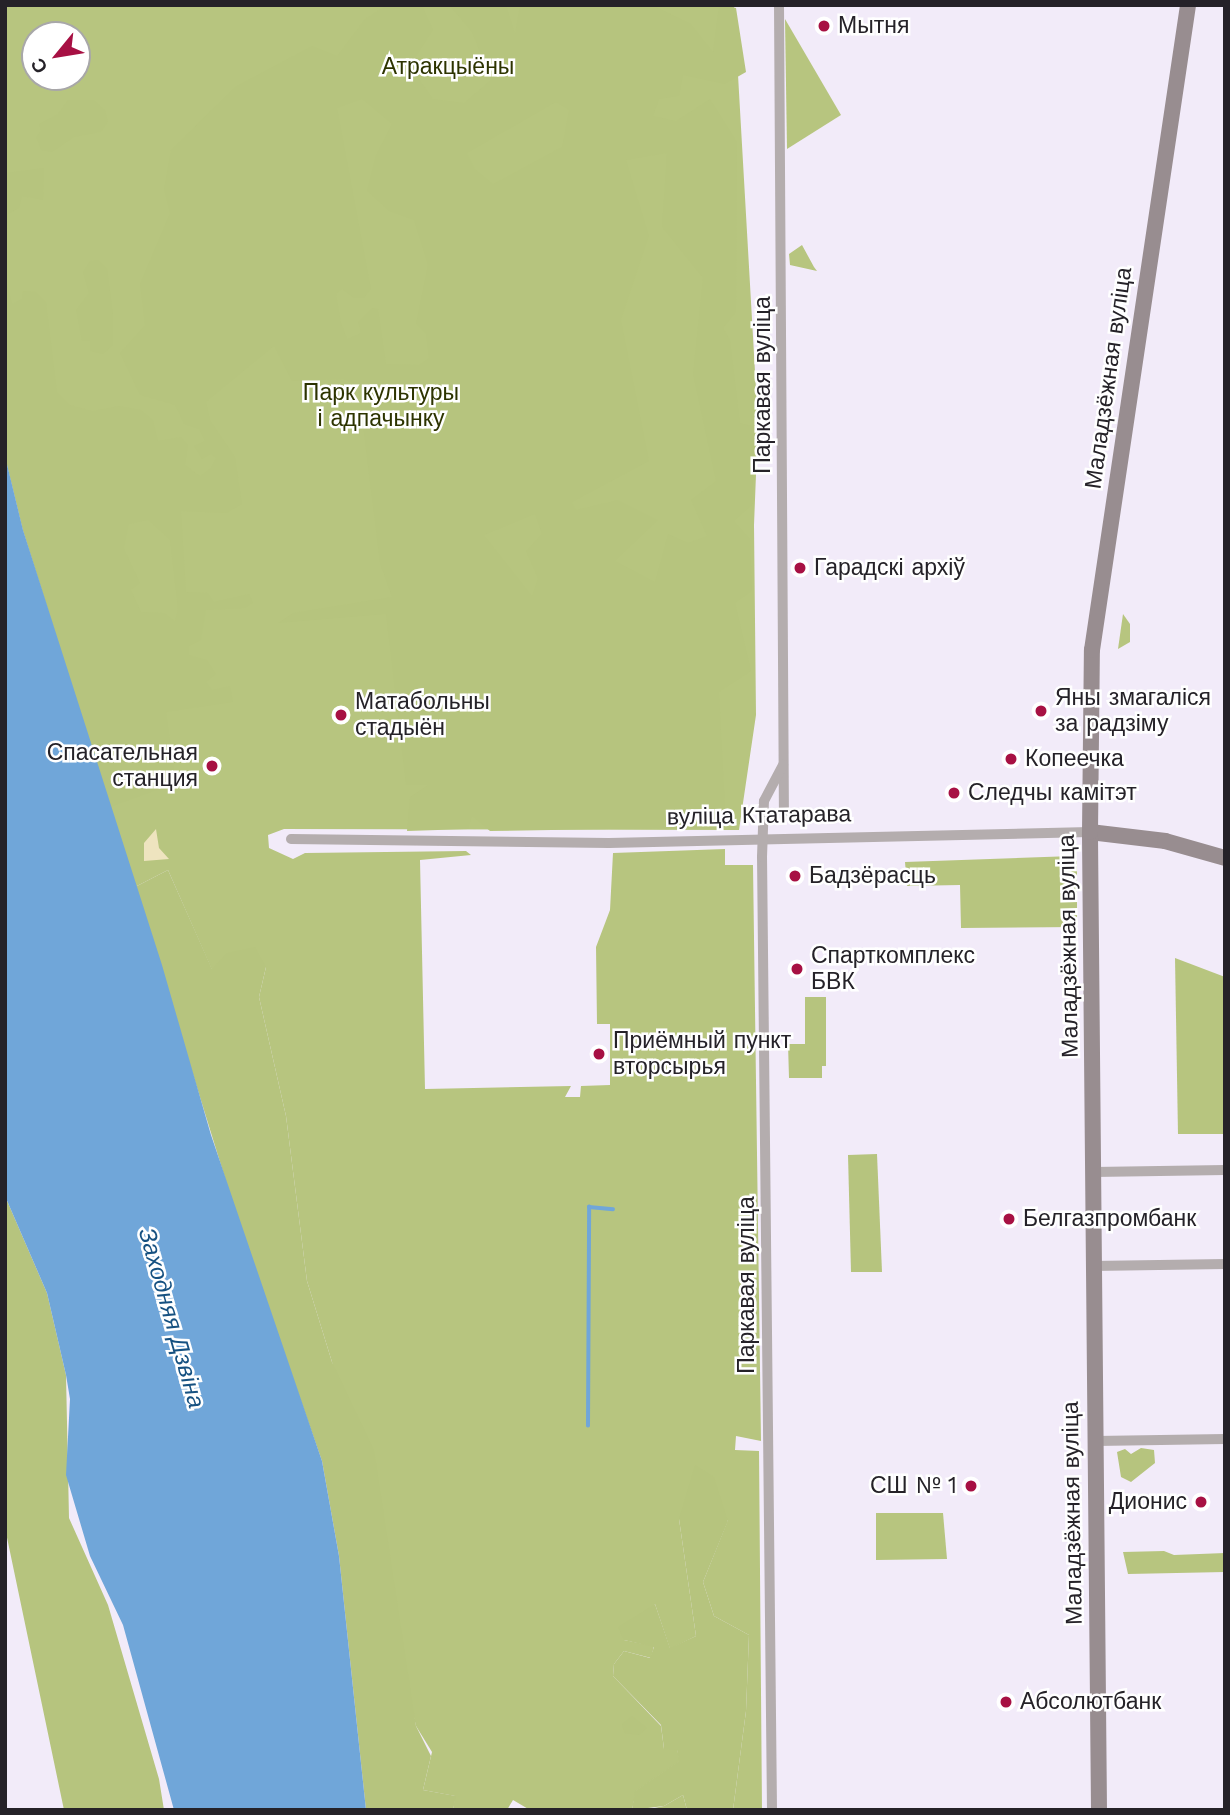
<!DOCTYPE html>
<meta charset="utf-8">
<style>
body{margin:0}
#map{position:relative;width:1230px;height:1815px;overflow:hidden;background:#f2ebf9;font-family:"Work Sans",sans-serif}
div>[style]{position:absolute}
.green>*{inset:0;background:#b7c57f}
.forest>*{inset:0;background:#b6c47e}
.sand>*{inset:0;background:#eee4bf}
.water>*{inset:0;background:#70a6d9}
.stream>*{height:3.5px;margin:-1.75px;padding:0 1.75px;transform-origin:1.75px;border-radius:1.75px;background:#70a6d9}
.street>*{height:10px;margin:-5px;padding:0 5px;transform-origin:5px;border-radius:5px;background:#b4adae}
.secondary>*{height:16px;margin:-8px;padding:0 8px;transform-origin:8px;border-radius:8px;background:#988d90}
.dots>*{width:19px;height:19px;translate:-50% -50%;box-sizing:border-box;border:4px solid #fff;border-radius:50%}
span{translate:-50% -50%;white-space:nowrap;text-align:center;line-height:1.15;-webkit-text-stroke:5px #fff;paint-order:stroke}
.poi-label{font-size:23px;color:#252228}
.left{translate:0 -50%;text-align:left}
.right{translate:-100% -50%;text-align:right}
.park-label{font-size:23px;color:#2d3400}
.street-label{font-size:23px;color:#252228}
.water-label{font-size:24px;color:#165181;font-style:italic}
.frame{position:absolute;inset:0;border:7px solid #252228;pointer-events:none}
.north{position:absolute;left:21px;top:21px;width:70px;height:70px;box-sizing:border-box;background:#fff;border:2px solid #a8a7a9;border-radius:50%;rotate:240deg;font-size:19px;font-weight:700;line-height:28px;text-align:center;color:#252228}
.north::after{content:'';display:block;margin:auto;width:24px;height:32px;background:#a71043;clip-path:polygon(50% 0,100% 100%,50% 72%,0 100%)}
</style>
<div id="map">
<div class="green">
<div style="clip-path:polygon(evenodd,5px 5px,734px 5px,758px 424px,754px 525px,756px 715px,739px 830px,284px 829px,268px 835px,269px 848px,293px 859px,305px 853px,466px 851px,471px 855px,420px 860px,425px 1089px,571px 1086px,565px 1097px,580px 1097px,581px 1086px,610px 1085px,610px 1024px,597px 1024px,596px 947px,610px 910px,613px 853px,725px 849px,725px 865px,753px 865px,761px 1441px,736px 1436px,735px 1450px,759px 1451px,762px 1810px,733px 1810px,746px 1711px,749px 1635px,714px 1616px,703px 1582px,728px 1520px,679px 1519px,696px 1636px,670px 1649px,655px 1604px,624px 1640px,654px 1646px,651px 1658px,624px 1651px,614px 1664px,613px 1676px,661px 1726px,664px 1749px,677px 1749px,680px 1761px,636px 1791px,632px 1810px,530px 1810px,513px 1800px,507px 1810px,453px 1810px,455px 1796px,423px 1790px,432px 1752px,416px 1726px,332px 1362px,307px 1281px,286px 1116px,259px 997px,266px 967px,212px 970px,168px 870px,135px 887px,23px 530px,5px 456px,5px 5px,35px 35px,77px 35px,77px 77px,35px 77px,35px 35px)"></div>
<div style="clip-path:polygon(785px 19px,841px 115px,787px 149px)"></div>
<div style="clip-path:polygon(802px 245px,814px 267px,817px 271px,790px 265px,789px 254px)"></div>
<div style="clip-path:polygon(1123px 614px,1130px 624px,1130px 642px,1118px 649px)"></div>
<div style="clip-path:polygon(1073px 856px,1077px 861px,1077px 927px,961px 928px,960px 885px,907px 886px,905px 862px)"></div>
<div style="clip-path:polygon(1175px 958px,1225px 977px,1225px 1134px,1178px 1134px)"></div>
<div style="clip-path:polygon(876px 1513px,943px 1513px,947px 1559px,876px 1560px)"></div>
<div style="clip-path:polygon(1164px 1551px,1174px 1555px,1225px 1553px,1225px 1572px,1128px 1574px,1123px 1552px)"></div>
<div style="clip-path:polygon(683px 1795px,687px 1810px,644px 1810px,664px 1806px)"></div>
</div>
<div class="forest">
<div style="clip-path:polygon(evenodd,387px 5px,422px 5px,433px 30px,410px 66px,433px 99px,464px 103px,491px 80px,472px 32px,449px 5px,506px 5px,515px 34px,520px 5px,652px 5px,691px 24px,713px 52px,719px 5px,736px 8px,746px 72px,725px 84px,683px 75px,679px 96px,659px 99px,653px 116px,676px 121px,710px 99px,737px 142px,736px 312px,723px 328px,730px 340px,740px 423px,755px 427px,752px 505px,734px 521px,750px 539px,752px 591px,735px 603px,751px 671px,719px 692px,726px 827px,490px 831px,472px 816px,468px 829px,407px 831px,410px 797px,428px 785px,406px 785px,386px 614px,278px 623px,293px 613px,392px 597px,380px 563px,358px 385px,343px 379px,292px 381px,274px 346px,206px 402px,210px 420px,235px 457px,242px 504px,227px 513px,181px 511px,186px 592px,208px 593px,214px 602px,249px 594px,253px 603px,245px 608px,206px 610px,201px 640px,189px 646px,189px 655px,207px 660px,216px 674px,206px 682px,212px 690px,230px 686px,233px 702px,166px 712px,176px 783px,110px 807px,23px 530px,5px 456px,5px 276px,12px 304px,22px 299px,23px 291px,36px 292px,46px 302px,57px 392px,70px 405px,92px 411px,119px 406px,141px 410px,153px 420px,158px 441px,181px 437px,188px 445px,185px 465px,200px 476px,211px 468px,216px 458px,211px 454px,202px 459px,194px 446px,205px 441px,199px 429px,184px 424px,175px 405px,140px 395px,120px 353px,145px 325px,140px 284px,170px 213px,164px 189px,171px 150px,235px 87px,312px 46px,337px 56px,365px 19px,387px 5px,362px 99px,392px 124px,376px 155px,367px 191px,389px 211px,414px 220px,428px 265px,416px 324px,426px 334px,429px 358px,419px 365px,386px 364px,378px 309px,372px 308px,358px 322px,361px 333px,347px 339px,341px 323px,336px 294px,342px 289px,354px 298px,364px 298px,371px 289px,337px 108px,362px 99px,387px 5px,556px 102px,569px 110px,562px 147px,493px 184px,475px 169px,467px 153px,556px 102px,387px 5px,667px 153px,662px 227px,703px 278px,693px 374px,716px 481px,691px 500px,707px 536px,688px 543px,668px 534px,655px 582px,615px 561px,658px 520px,618px 500px,576px 510px,572px 502px,649px 461px,621px 320px,649px 236px,626px 160px,667px 153px,387px 5px,535px 514px,542px 534px,526px 551px,538px 578px,532px 596px,484px 535px,535px 514px,387px 5px,148px 520px,170px 540px,178px 609px,175px 621px,164px 613px,141px 612px,131px 590px,140px 583px,124px 549px,129px 524px,148px 520px)"></div>
<div style="clip-path:polygon(68px 100px,94px 100px,105px 110px,108px 122px,101px 132px,74px 137px,52px 152px,41px 150px,36px 137px,41px 131px,39px 124px,58px 114px)"></div>
<div style="clip-path:polygon(44px 168px,43px 200px,22px 196px,19px 208px,8px 214px,5px 261px,5px 173px)"></div>
<div style="clip-path:polygon(99px 260px,107px 268px,113px 314px,113px 345px,103px 354px,90px 351px,90px 341px,82px 341px,76px 310px,89px 293px,83px 272px,90px 261px)"></div>
<div style="clip-path:polygon(168px 870px,212px 969px,227px 953px,255px 947px,266px 967px,259px 997px,286px 1116px,307px 1281px,332px 1362px,374px 1450px,416px 1726px,431px 1756px,423px 1790px,456px 1796px,453px 1810px,366px 1810px,339px 1556px,322px 1461px,242px 1233px,135px 887px)"></div>
<div style="clip-path:polygon(805px 997px,826px 997px,826px 1066px,822px 1066px,822px 1078px,789px 1078px,788px 1044px,805px 1044px)"></div>
<div style="clip-path:polygon(877px 1154px,882px 1272px,851px 1272px,848px 1155px)"></div>
<div style="clip-path:polygon(5px 1196px,47px 1293px,66px 1375px,69px 1518px,108px 1605px,159px 1779px,164px 1810px,64px 1810px,5px 1528px)"></div>
<div style="clip-path:polygon(1141px 1448px,1154px 1450px,1155px 1463px,1131px 1482px,1121px 1477px,1117px 1452px,1125px 1449px,1131px 1454px)"></div>
<div style="clip-path:polygon(695px 1465px,714px 1477px,728px 1521px,703px 1582px,714px 1616px,749px 1635px,746px 1711px,733px 1810px,687px 1810px,683px 1795px,664px 1806px,632px 1810px,635px 1791px,679px 1761px,677px 1750px,664px 1749px,661px 1725px,613px 1676px,614px 1664px,624px 1651px,650px 1658px,654px 1647px,624px 1640px,618px 1627px,655px 1604px,670px 1648px,696px 1636px,679px 1519px)"></div>
<div style="clip-path:polygon(632px 1716px,647px 1728px,639px 1735px,624px 1733px,622px 1724px)"></div>
</div>
<div class="sand">
<div style="clip-path:polygon(156px 829px,159px 848px,169px 859px,144px 861px,144px 843px)"></div>
</div>
<div class="water">
<div style="clip-path:polygon(5px 456px,23px 530px,162px 965px,211px 1135px,322px 1461px,339px 1556px,366px 1810px,174px 1810px,123px 1625px,90px 1556px,66px 1475px,70px 1399px,66px 1375px,47px 1293px,5px 1196px)"></div>
</div>
<div class="stream">
<div style="left:588px;top:1426px;width:219px;rotate:-89.7deg"></div>
<div style="left:589px;top:1207px;width:24px;rotate:5deg"></div>
</div>
<div class="street">
<div style="left:779px;top:5px;width:807px;rotate:89.65deg"></div>
<div style="left:291px;top:839px;width:318px;rotate:0.7deg"></div>
<div style="left:609px;top:843px;width:481px;rotate:-1.3deg"></div>
<div style="left:1094px;top:1172px;width:131px;rotate:-0.9deg"></div>
<div style="left:1093px;top:1266px;width:132px;rotate:-0.9deg"></div>
<div style="left:1096px;top:1441px;width:129px;rotate:-0.9deg"></div>
<div style="left:772px;top:1810px;width:953px;rotate:-90.6deg"></div>
<div style="left:762px;top:857px;width:56px;rotate:-88deg"></div>
<div style="left:764px;top:801px;width:41px;rotate:-62.2deg"></div>
</div>
<div class="secondary">
<div style="left:1090px;top:832px;width:76px;rotate:6.8deg"></div>
<div style="left:1165px;top:841px;width:62px;rotate:15.8deg"></div>
<div style="left:1099px;top:1810px;width:978px;rotate:-90.53deg"></div>
<div style="left:1090px;top:832px;width:182px;rotate:-89.4deg"></div>
<div style="left:1092px;top:650px;width:652px;rotate:-81.53deg"></div>
</div>
<div class="dots">
<div style="left:824px;top:26px;background:#a71043"></div>
<div style="left:800px;top:568px;background:#a71043"></div>
<div style="left:1041px;top:711px;background:#a71043"></div>
<div style="left:341px;top:715px;background:#a71043"></div>
<div style="left:1011px;top:759px;background:#a71043"></div>
<div style="left:212px;top:766px;background:#a71043"></div>
<div style="left:954px;top:793px;background:#a71043"></div>
<div style="left:795px;top:876px;background:#a71043"></div>
<div style="left:797px;top:969px;background:#a71043"></div>
<div style="left:599px;top:1054px;background:#a71043"></div>
<div style="left:1009px;top:1219px;background:#a71043"></div>
<div style="left:971px;top:1486px;background:#a71043"></div>
<div style="left:1201px;top:1502px;background:#a71043"></div>
<div style="left:1006px;top:1702px;background:#a71043"></div>
</div>
<div class="poi-label">
<span class="left" style="left:838px;top:26px">Мытня</span>
<span class="left" style="left:814px;top:568px">Гарадскі архіў</span>
<span class="left" style="left:1055px;top:711px">Яны змагаліся<br>за радзіму</span>
<span class="left" style="left:355px;top:715px">Матабольны<br>стадыён</span>
<span class="right" style="left:198px;top:766px">Спасательная<br>станция</span>
<span class="left" style="left:1025px;top:759px">Копеечка</span>
<span class="left" style="left:968px;top:793px">Следчы камітэт</span>
<span class="left" style="left:809px;top:876px">Бадзёрасць</span>
<span class="left" style="left:811px;top:969px">Спарткомплекс<br>БВК</span>
<span class="left" style="left:613px;top:1054px">Приёмный пункт<br>вторсырья</span>
<span class="left" style="left:1023px;top:1219px">Белгазпромбанк</span>
<span class="right" style="left:957px;top:1486px">СШ № 1</span>
<span class="right" style="left:1187px;top:1502px">Дионис</span>
<span class="left" style="left:1020px;top:1702px">Абсолютбанк</span>
</div>
<div class="park-label">
<span style="left:448px;top:67px">Атракцыёны</span>
<span style="left:381px;top:406px">Парк культуры<br>і адпачынку</span>
</div>
<div class="street-label">
<span style="left:1109px;top:378px;rotate:-82deg">Маладзёжная вуліца</span>
<span style="left:763px;top:385px;rotate:-90deg">Паркавая вуліца</span>
<span style="left:759px;top:816px;rotate:-1deg">вуліца Ктатарава</span>
<span style="left:1069px;top:946px;rotate:-91deg">Маладзёжная вуліца</span>
<span style="left:747px;top:1285px;rotate:-90deg">Паркавая вуліца</span>
<span style="left:1073px;top:1513px;rotate:-91deg">Маладзёжная вуліца</span>
</div>
<div class="water-label">
<span style="left:171px;top:1318px;rotate:74deg">Заходняя Дзвіна</span>
</div>
<div class="frame"></div>
<div class="north">С</div>
</div>
